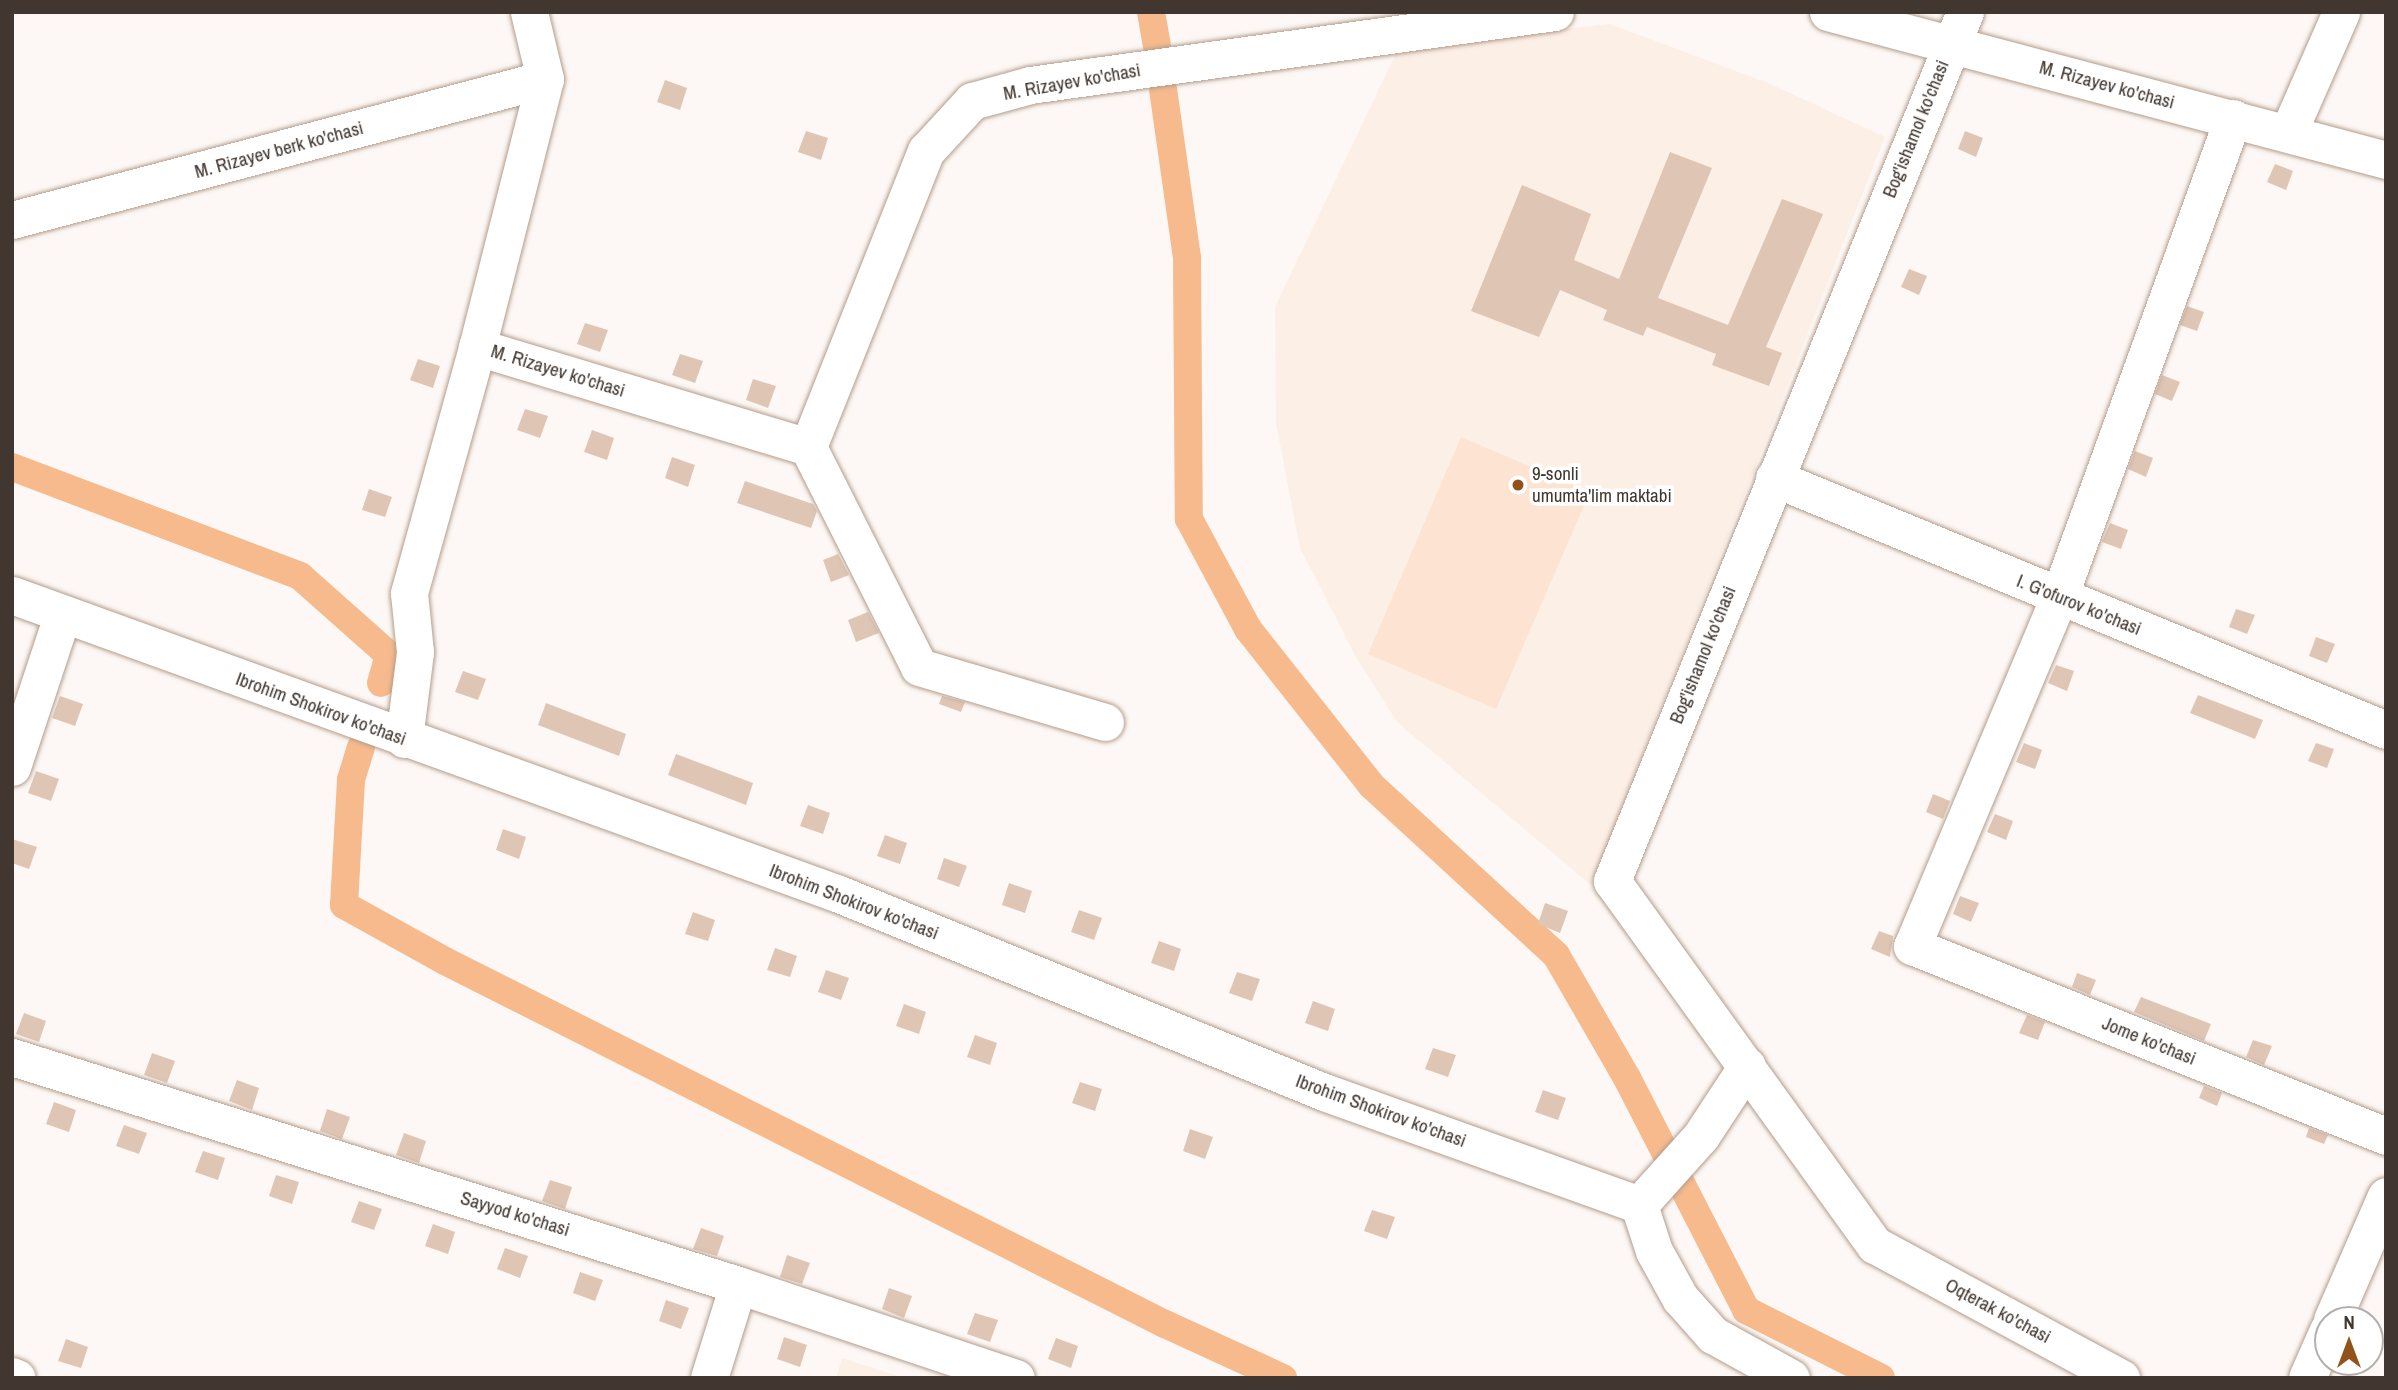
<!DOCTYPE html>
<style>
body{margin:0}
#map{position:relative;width:2398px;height:1390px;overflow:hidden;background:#fdf8f5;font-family:"Archivo Narrow",sans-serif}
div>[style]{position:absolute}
.built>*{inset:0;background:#fcefe6}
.green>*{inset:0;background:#fde4d2}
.canal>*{height:28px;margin:-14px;padding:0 14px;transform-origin:14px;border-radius:14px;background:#f6ba8d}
.building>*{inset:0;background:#dfc6b4}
.roads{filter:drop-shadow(0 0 2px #b49c8b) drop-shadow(0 0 2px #b49c8b)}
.minor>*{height:37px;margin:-18.5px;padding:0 18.5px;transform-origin:18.5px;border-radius:18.5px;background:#fff}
.dots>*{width:19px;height:19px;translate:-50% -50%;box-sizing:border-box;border:4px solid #fff;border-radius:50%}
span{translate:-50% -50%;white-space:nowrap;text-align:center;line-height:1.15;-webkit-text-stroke:7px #fff;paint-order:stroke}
.street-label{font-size:19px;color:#413730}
.poi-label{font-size:19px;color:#413730}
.left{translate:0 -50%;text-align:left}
.frame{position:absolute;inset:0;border:14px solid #413730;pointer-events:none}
.north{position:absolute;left:2314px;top:1306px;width:70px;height:70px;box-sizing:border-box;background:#fff;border:2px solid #b3afac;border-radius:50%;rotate:0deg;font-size:19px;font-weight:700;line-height:28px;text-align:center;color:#413730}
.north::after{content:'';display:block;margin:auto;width:24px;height:32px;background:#92531a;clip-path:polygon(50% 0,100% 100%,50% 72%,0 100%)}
</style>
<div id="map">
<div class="built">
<div style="clip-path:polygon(1610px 24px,1768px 83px,1885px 137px,1591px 885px,1397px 722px,1356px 657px,1300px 548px,1276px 423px,1275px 307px,1399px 47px)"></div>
<div style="clip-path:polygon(842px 1358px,904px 1378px,836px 1378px)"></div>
</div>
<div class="green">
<div style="clip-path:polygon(1461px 437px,1590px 492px,1496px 709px,1368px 654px)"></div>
</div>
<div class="canal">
<div style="left:1151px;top:12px;width:35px;rotate:80deg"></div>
<div style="left:1163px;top:89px;width:171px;rotate:81.9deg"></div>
<div style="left:1187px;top:258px;width:261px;rotate:89.6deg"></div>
<div style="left:1189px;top:519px;width:125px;rotate:61.8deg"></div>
<div style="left:1248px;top:629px;width:199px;rotate:51.7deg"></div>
<div style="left:1371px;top:785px;width:251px;rotate:42.6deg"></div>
<div style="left:1556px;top:955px;width:142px;rotate:60deg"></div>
<div style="left:1627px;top:1078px;width:261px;rotate:62.8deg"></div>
<div style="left:1746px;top:1310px;width:151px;rotate:26.7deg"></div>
<div style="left:12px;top:467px;width:308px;rotate:20.7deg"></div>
<div style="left:300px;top:576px;width:119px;rotate:41.6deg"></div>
<div style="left:389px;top:655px;width:29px;rotate:106deg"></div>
<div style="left:361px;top:747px;width:34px;rotate:107deg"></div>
<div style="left:351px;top:780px;width:125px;rotate:93.2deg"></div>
<div style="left:344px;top:905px;width:115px;rotate:29deg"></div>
<div style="left:445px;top:961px;width:806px;rotate:26.76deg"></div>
<div style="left:1165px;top:1324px;width:130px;rotate:24.6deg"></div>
</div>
<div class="building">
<div style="clip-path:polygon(665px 80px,687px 88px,680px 110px,657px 102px)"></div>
<div style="clip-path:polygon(806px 131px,828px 138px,821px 160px,798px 152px)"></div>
<div style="clip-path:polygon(1965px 131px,1983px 138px,1976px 157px,1958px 149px)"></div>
<div style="clip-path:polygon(1670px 152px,1712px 168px,1658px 298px,1728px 325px,1782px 199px,1823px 214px,1766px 347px,1782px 353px,1769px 386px,1712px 365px,1716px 354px,1647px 327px,1643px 336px,1603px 320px,1607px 310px,1560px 290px,1539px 337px,1471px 311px,1522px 185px,1591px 214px,1574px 260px,1619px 279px)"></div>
<div style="clip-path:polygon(2275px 164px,2293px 171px,2286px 190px,2267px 182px)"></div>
<div style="clip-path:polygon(1909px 269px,1927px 276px,1919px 295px,1901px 287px)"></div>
<div style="clip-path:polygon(2187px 306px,2204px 312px,2197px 331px,2180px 325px)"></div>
<div style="clip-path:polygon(585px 323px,608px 330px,600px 352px,577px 344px)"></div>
<div style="clip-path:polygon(680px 354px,703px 361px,695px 383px,672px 375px)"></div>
<div style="clip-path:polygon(418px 359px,440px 366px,433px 388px,410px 380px)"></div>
<div style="clip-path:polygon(2162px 375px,2180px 382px,2172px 401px,2155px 394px)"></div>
<div style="clip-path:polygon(753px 379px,776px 386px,768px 408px,746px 400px)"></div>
<div style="clip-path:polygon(525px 409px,548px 416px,540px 438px,517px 430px)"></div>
<div style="clip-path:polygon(592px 430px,614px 438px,607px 460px,584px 452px)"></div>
<div style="clip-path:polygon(2135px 451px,2153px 458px,2146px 477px,2128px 469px)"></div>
<div style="clip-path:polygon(672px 457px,695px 465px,688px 487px,665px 478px)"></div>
<div style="clip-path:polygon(745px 481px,813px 504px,817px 511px,811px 528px,737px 503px)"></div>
<div style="clip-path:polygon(369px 489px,392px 497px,385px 517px,362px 510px)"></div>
<div style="clip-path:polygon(2110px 523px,2128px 530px,2121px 549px,2102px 542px)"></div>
<div style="clip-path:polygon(838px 554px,849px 575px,831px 582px,823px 560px)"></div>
<div style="clip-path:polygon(2236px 609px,2255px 615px,2247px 634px,2229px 627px)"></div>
<div style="clip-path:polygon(868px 612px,879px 633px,856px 642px,848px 620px)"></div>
<div style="clip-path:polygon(2316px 637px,2335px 644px,2327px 663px,2309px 656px)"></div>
<div style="clip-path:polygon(2056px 665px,2074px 671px,2067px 691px,2048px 683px)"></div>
<div style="clip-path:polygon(463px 671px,486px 679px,478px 700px,455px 692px)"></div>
<div style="clip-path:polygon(2198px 695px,2263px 720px,2255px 739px,2190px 713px)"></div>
<div style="clip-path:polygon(60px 696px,83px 704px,75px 726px,52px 718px)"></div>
<div style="clip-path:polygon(942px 696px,965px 702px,961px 712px,939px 704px)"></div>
<div style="clip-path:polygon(546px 703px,626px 734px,619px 756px,538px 725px)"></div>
<div style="clip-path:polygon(2024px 743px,2042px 750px,2035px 769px,2016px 762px)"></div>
<div style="clip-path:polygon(2316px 743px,2334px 749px,2327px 768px,2308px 761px)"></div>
<div style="clip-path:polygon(676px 754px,753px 783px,746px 805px,668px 775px)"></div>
<div style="clip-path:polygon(36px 771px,59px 779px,51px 801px,28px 793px)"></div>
<div style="clip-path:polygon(1933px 794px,1950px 801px,1943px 819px,1926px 812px)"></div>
<div style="clip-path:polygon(808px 805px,830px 813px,823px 834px,800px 826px)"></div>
<div style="clip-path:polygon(1995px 814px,2013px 821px,2006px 840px,1987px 832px)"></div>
<div style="clip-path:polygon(503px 829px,526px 837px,519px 859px,496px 850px)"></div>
<div style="clip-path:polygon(885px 835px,907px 843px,900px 864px,877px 856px)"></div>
<div style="clip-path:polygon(12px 839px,37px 847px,29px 869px,12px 863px)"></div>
<div style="clip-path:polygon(944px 858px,967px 866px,959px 887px,937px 879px)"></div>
<div style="clip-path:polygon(1009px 883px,1032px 891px,1025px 913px,1002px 905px)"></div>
<div style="clip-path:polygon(1960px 896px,1979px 903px,1971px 922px,1953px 914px)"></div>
<div style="clip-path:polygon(1545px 903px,1568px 911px,1560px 933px,1538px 924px)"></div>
<div style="clip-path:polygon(1079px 910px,1102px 918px,1094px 940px,1071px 932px)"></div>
<div style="clip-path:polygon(693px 912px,715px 920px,708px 941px,685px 934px)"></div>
<div style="clip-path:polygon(1879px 931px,1893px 936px,1890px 957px,1871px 949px)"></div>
<div style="clip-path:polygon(1159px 941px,1181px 949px,1174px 971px,1151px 963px)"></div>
<div style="clip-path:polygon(775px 948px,797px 956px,790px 977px,767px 970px)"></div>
<div style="clip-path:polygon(826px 970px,849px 978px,841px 1000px,818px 992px)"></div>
<div style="clip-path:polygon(1237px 972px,1260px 979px,1252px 1001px,1229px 993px)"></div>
<div style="clip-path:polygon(2077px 973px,2096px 980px,2090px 995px,2072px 987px)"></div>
<div style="clip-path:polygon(2141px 997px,2211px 1024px,2204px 1041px,2134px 1012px)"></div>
<div style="clip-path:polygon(1313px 1001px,1335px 1009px,1328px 1031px,1305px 1023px)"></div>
<div style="clip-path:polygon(904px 1004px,926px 1012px,919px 1034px,896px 1026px)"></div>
<div style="clip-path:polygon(24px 1013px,46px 1021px,39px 1042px,16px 1034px)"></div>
<div style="clip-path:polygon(2027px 1015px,2045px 1022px,2038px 1040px,2019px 1033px)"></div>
<div style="clip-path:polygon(975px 1035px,997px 1043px,990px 1065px,967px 1057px)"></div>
<div style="clip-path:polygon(2253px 1040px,2272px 1046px,2264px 1065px,2246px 1057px)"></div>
<div style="clip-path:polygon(1433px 1048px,1456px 1055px,1448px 1077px,1425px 1069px)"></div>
<div style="clip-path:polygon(152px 1053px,175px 1061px,167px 1083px,144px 1075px)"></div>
<div style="clip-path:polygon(237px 1080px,259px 1088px,252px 1110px,229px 1101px)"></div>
<div style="clip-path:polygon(1080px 1082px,1102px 1089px,1095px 1111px,1072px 1103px)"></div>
<div style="clip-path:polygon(2204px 1086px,2222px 1093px,2217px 1106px,2199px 1098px)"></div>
<div style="clip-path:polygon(1543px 1090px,1566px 1098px,1558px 1120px,1535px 1112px)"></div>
<div style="clip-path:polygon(54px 1102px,76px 1110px,69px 1132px,46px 1124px)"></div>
<div style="clip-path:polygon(327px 1109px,350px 1117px,342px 1139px,320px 1131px)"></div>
<div style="clip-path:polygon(124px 1125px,147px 1133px,139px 1154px,116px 1146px)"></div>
<div style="clip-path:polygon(2309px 1128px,2328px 1135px,2324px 1144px,2306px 1137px)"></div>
<div style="clip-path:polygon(1190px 1129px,1213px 1137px,1205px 1159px,1183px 1151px)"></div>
<div style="clip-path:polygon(404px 1133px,426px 1141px,419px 1163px,396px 1155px)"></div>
<div style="clip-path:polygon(203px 1151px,225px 1158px,218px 1180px,195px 1172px)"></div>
<div style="clip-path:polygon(276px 1175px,299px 1182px,292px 1204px,269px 1196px)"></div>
<div style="clip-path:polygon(550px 1180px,572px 1187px,565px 1209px,542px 1201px)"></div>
<div style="clip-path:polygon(359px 1201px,382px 1209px,374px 1230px,351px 1222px)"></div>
<div style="clip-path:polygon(1372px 1210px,1395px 1217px,1387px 1239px,1364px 1231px)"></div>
<div style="clip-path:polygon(433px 1224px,455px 1232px,448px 1254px,425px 1246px)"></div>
<div style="clip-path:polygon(701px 1228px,724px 1236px,717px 1256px,693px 1249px)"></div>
<div style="clip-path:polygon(505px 1248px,528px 1256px,520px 1278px,497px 1269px)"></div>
<div style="clip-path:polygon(787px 1255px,810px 1263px,802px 1284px,780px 1277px)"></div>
<div style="clip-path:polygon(580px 1272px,603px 1280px,595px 1301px,573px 1293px)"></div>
<div style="clip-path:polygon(889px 1288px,912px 1296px,904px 1318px,882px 1309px)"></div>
<div style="clip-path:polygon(666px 1300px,689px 1308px,681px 1329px,659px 1321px)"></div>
<div style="clip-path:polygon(975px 1313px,998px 1320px,990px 1342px,967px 1334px)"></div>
<div style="clip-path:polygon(784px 1337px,807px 1345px,800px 1367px,777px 1359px)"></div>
<div style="clip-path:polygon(1056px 1338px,1078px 1346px,1071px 1368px,1048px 1359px)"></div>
<div style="clip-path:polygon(66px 1339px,88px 1347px,81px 1368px,58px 1361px)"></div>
</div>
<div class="roads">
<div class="minor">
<div style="left:529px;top:12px;width:69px;rotate:76.6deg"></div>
<div style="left:545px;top:79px;width:276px;rotate:104.2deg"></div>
<div style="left:477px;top:347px;width:346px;rotate:16.8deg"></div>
<div style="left:808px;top:447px;width:319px;rotate:-68.3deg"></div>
<div style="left:926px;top:151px;width:68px;rotate:-47.4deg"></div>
<div style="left:972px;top:101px;width:60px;rotate:-15.4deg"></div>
<div style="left:1030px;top:85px;width:530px;rotate:-7.92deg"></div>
<div style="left:1828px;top:12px;width:577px;rotate:14.85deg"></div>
<div style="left:1965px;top:12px;width:938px;rotate:112.11deg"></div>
<div style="left:1612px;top:881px;width:449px;rotate:54.2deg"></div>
<div style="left:1875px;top:1245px;width:280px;rotate:28.4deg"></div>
<div style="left:2233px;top:118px;width:510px;rotate:109.96deg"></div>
<div style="left:2059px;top:597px;width:379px;rotate:112.8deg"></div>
<div style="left:1912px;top:946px;width:511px;rotate:21.84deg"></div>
<div style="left:2288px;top:133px;width:132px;rotate:-66.3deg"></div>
<div style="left:12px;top:220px;width:551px;rotate:-14.82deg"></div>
<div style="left:808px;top:447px;width:246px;rotate:63.2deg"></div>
<div style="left:919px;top:667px;width:194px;rotate:16.5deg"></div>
<div style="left:1774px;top:478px;width:662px;rotate:22.38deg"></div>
<div style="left:12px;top:595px;width:879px;rotate:19.88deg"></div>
<div style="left:839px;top:894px;width:524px;rotate:22.21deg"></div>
<div style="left:1324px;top:1092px;width:335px;rotate:19.7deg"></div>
<div style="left:404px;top:739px;width:88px;rotate:-82.8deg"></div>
<div style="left:415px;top:652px;width:59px;rotate:-95.8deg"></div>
<div style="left:409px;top:593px;width:255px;rotate:-74.5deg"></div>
<div style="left:12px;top:767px;width:159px;rotate:-71.7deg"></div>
<div style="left:12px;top:1057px;width:761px;rotate:17.43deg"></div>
<div style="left:738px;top:1285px;width:293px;rotate:18.5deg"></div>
<div style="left:1747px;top:1066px;width:84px;rotate:123.3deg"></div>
<div style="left:1701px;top:1136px;width:93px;rotate:131.9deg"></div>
<div style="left:1639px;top:1205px;width:48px;rotate:71.9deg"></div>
<div style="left:1654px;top:1251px;width:54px;rotate:61deg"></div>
<div style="left:1680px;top:1298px;width:50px;rotate:48.3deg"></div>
<div style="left:1713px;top:1335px;width:89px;rotate:28.9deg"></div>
<div style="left:2332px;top:1320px;width:135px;rotate:-66.5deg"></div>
<div style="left:12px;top:1376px;width:5px;rotate:22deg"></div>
<div style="left:709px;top:1378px;width:97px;rotate:-72.7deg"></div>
<div style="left:2307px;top:1378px;width:52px;rotate:-66.4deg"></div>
</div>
</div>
<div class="dots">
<div style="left:1518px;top:485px;background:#92531a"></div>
</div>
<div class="street-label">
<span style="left:1072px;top:82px;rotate:-10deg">M. Rizayev ko'chasi</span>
<span style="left:2107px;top:85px;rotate:15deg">M. Rizayev ko'chasi</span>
<span style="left:1916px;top:129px;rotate:-68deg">Bog'ishamol ko'chasi</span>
<span style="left:279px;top:150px;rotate:-15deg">M. Rizayev berk ko'chasi</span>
<span style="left:558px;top:371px;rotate:17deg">M. Rizayev ko'chasi</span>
<span style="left:2079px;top:605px;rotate:22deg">I. G'ofurov ko'chasi</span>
<span style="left:1703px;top:655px;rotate:-68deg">Bog'ishamol ko'chasi</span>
<span style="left:321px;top:709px;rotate:20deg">Ibrohim Shokirov ko'chasi</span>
<span style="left:854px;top:902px;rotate:21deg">Ibrohim Shokirov ko'chasi</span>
<span style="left:2149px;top:1041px;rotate:22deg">Jome ko'chasi</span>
<span style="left:1381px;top:1111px;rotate:20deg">Ibrohim Shokirov ko'chasi</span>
<span style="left:515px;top:1214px;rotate:17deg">Sayyod ko'chasi</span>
<span style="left:1998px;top:1311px;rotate:28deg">Oqterak ko'chasi</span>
</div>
<div class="poi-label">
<span class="left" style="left:1532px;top:485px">9-sonli<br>umumta'lim maktabi</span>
</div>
<div class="frame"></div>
<div class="north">N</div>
</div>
